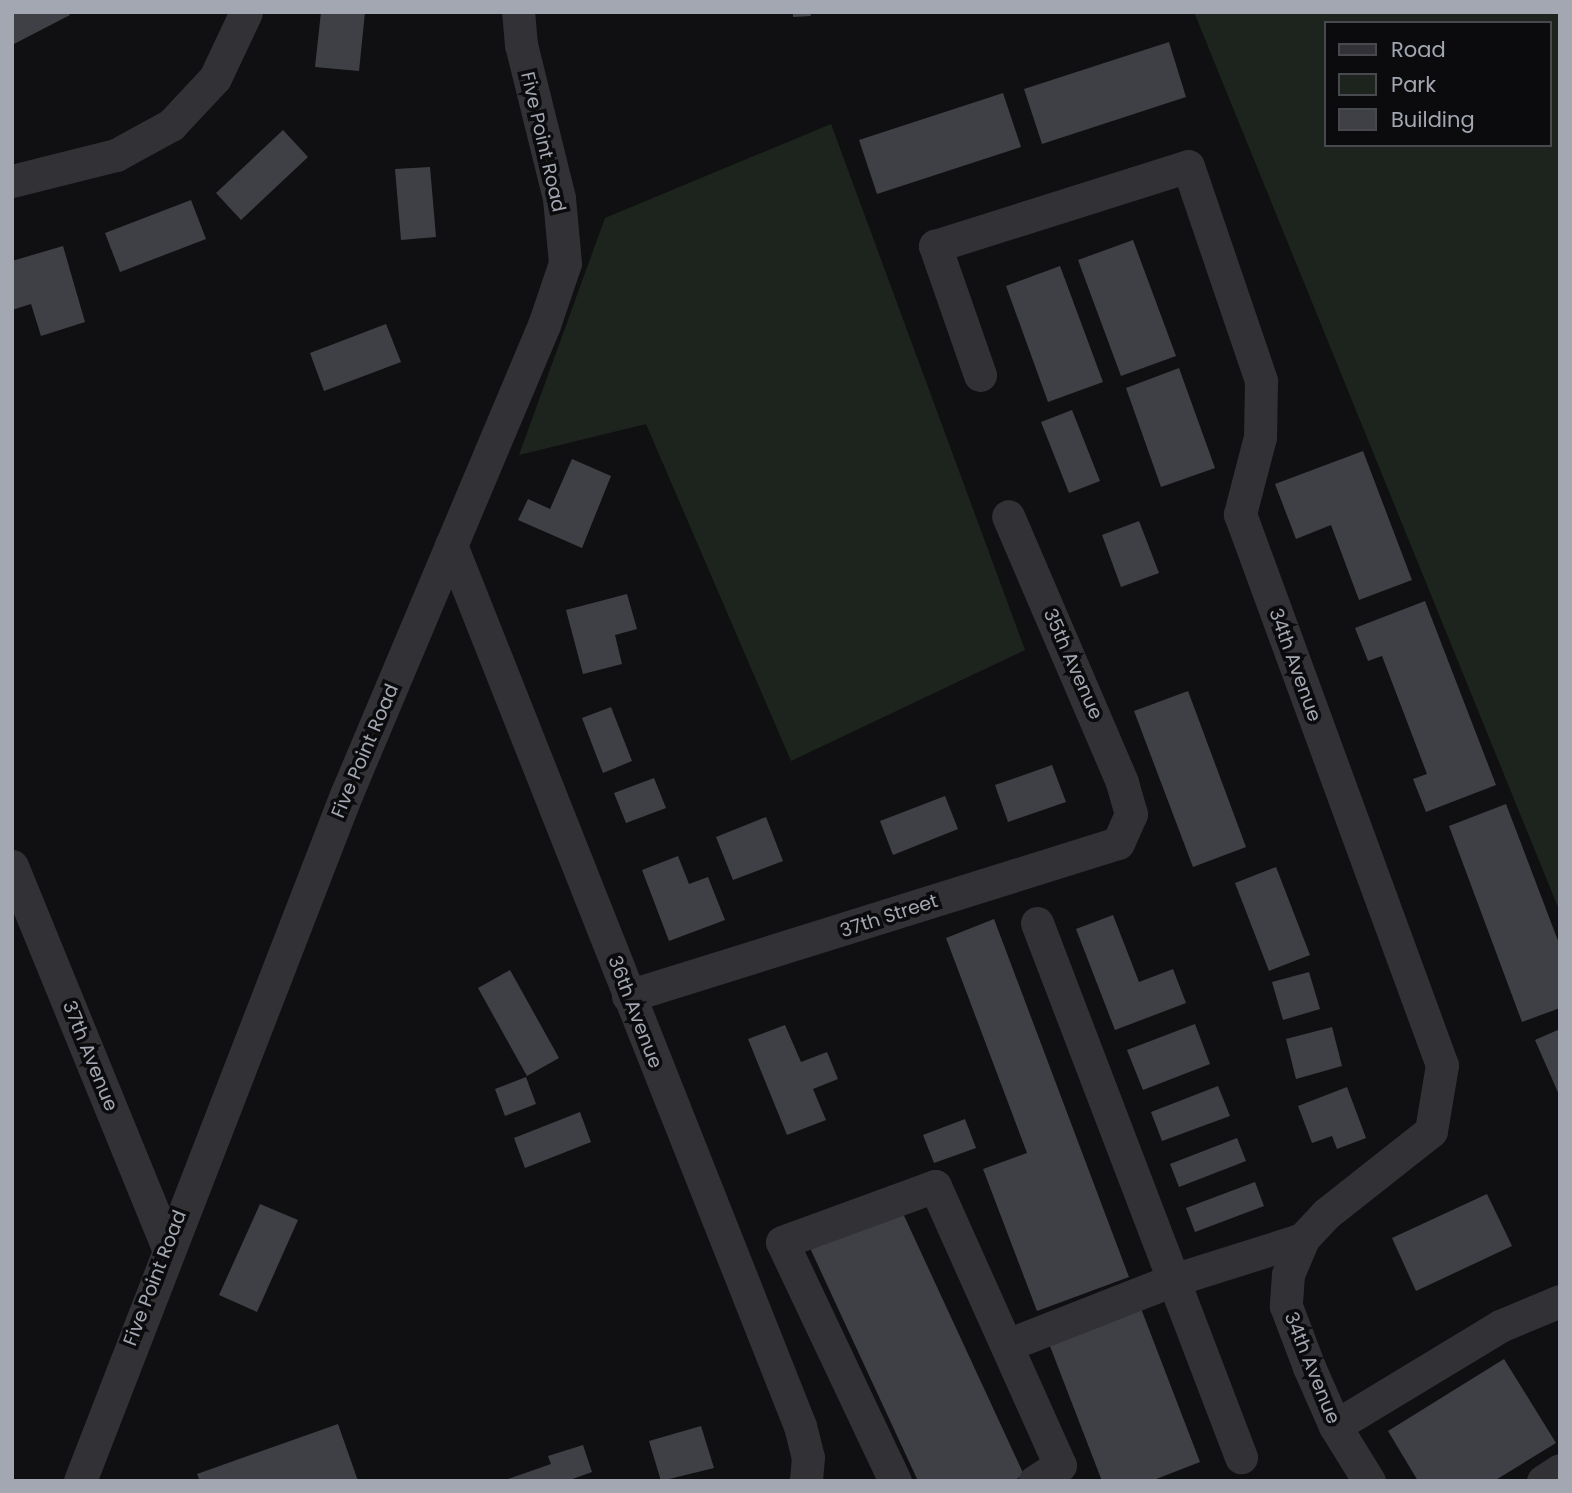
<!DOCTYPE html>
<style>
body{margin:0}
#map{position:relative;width:1572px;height:1493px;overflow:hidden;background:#101012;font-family:Poppins,sans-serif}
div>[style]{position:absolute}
.green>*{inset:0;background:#1d241e}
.building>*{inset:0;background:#3f4045}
.minor>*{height:33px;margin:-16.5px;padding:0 16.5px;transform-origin:16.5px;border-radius:16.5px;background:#323236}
span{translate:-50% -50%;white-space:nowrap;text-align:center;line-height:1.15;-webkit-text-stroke:7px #0b0b0d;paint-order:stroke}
.street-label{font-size:19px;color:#a3a7b2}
.frame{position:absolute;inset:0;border:14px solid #a3a7b2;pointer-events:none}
.legend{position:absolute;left:1324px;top:21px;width:228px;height:126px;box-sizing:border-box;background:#0b0b0d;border:2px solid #48494f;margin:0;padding:9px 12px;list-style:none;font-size:21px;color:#a3a7b2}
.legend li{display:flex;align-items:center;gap:14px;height:35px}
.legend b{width:35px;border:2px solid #48494f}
</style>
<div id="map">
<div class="green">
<div style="clip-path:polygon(evenodd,1194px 12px,1560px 12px,1560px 912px,1194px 12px,1325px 23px,1549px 23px,1549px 145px,1325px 145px,1325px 23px)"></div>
<div style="clip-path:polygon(831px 124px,1025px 650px,791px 761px,646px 424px,519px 455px,605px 218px)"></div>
</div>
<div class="building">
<div style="clip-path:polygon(12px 12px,68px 12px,70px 15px,12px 45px)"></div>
<div style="clip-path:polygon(321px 12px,365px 12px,359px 71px,315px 67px)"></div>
<div style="clip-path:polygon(793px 12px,810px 12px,811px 16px,793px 17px)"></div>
<div style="clip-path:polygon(1169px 42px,1186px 97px,1042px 144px,1024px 89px)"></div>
<div style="clip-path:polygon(1003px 93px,1021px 147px,877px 194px,859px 140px)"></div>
<div style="clip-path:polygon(283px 130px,308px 157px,241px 220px,216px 193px)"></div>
<div style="clip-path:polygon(430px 167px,436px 237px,401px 240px,395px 169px)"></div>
<div style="clip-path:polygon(191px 200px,206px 239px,120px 272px,105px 233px)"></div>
<div style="clip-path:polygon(1133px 240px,1176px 356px,1121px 376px,1078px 260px)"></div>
<div style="clip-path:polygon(63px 246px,85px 322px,41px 336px,31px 304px,12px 310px,12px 261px)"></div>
<div style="clip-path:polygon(1060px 266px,1103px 382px,1048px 402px,1006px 286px)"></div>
<div style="clip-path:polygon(386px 324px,401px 362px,324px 391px,310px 353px)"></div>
<div style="clip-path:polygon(1179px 368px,1215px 468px,1161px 487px,1126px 388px)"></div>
<div style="clip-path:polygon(1072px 410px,1100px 481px,1069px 493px,1041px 422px)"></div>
<div style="clip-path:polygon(1363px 451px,1412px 580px,1359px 600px,1331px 525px,1296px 539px,1275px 484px)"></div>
<div style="clip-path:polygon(572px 459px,611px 476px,582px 548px,518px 520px,528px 499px,550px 509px)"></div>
<div style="clip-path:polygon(1139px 521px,1159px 573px,1121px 587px,1102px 535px)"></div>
<div style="clip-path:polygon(627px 594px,637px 629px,615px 635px,622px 664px,583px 674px,566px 610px)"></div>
<div style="clip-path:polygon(1425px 601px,1496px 785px,1426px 812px,1413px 779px,1427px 774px,1382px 656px,1368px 661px,1355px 628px)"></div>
<div style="clip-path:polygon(1188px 691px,1246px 847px,1193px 867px,1134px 711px)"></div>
<div style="clip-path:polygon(611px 707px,632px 761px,603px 773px,582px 718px)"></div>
<div style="clip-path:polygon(1052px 765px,1066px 802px,1008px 822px,995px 785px)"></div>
<div style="clip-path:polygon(654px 778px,666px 808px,626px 823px,614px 793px)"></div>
<div style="clip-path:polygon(945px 796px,958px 829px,893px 855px,880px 821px)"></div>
<div style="clip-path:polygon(1506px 804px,1560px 946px,1560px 1008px,1522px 1022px,1449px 826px)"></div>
<div style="clip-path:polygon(766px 817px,783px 861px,733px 880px,716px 837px)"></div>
<div style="clip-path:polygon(678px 856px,689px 884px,708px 877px,725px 920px,669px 941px,642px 870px)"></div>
<div style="clip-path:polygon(1276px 867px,1310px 955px,1269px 971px,1235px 883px)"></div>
<div style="clip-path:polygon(1113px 915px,1139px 982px,1173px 969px,1186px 1003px,1115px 1030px,1076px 929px)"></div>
<div style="clip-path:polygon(994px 919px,1129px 1277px,1037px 1311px,983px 1169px,1027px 1153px,946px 938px)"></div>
<div style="clip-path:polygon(510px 970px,559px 1058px,527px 1076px,478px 988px)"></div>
<div style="clip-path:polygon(1309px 972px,1320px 1009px,1283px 1020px,1272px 982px)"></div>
<div style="clip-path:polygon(1195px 1024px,1210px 1064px,1143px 1090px,1127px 1050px)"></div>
<div style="clip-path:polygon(785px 1025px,801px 1062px,827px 1052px,838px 1079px,813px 1089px,826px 1120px,787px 1135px,748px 1039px)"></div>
<div style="clip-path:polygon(1332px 1027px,1342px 1066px,1296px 1079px,1286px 1039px)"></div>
<div style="clip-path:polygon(1560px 1029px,1560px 1097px,1535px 1040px)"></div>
<div style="clip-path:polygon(526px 1077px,536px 1104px,505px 1116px,495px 1089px)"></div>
<div style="clip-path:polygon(1218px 1086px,1230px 1116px,1162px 1141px,1151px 1112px)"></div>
<div style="clip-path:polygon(1347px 1087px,1366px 1138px,1337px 1149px,1332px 1136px,1312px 1143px,1298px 1106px)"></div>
<div style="clip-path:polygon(580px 1112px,591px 1142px,525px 1168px,514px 1138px)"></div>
<div style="clip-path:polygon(965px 1119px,976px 1148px,934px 1163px,923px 1135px)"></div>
<div style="clip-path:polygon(1237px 1138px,1246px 1161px,1179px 1187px,1170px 1164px)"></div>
<div style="clip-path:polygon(1255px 1182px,1264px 1206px,1195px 1232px,1186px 1208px)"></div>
<div style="clip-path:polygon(1487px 1194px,1512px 1246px,1416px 1291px,1392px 1238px)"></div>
<div style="clip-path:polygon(260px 1204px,298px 1220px,257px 1312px,219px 1295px)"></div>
<div style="clip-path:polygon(900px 1207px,1024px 1475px,1013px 1481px,918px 1481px,810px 1248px)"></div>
<div style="clip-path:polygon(1140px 1306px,1200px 1462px,1151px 1481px,1102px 1481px,1048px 1341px)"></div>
<div style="clip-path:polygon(1504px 1359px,1556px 1443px,1494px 1481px,1418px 1481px,1388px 1431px)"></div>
<div style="clip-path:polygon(338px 1424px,358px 1481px,200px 1481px,197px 1474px)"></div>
<div style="clip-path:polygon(701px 1426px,714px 1468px,661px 1481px,649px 1441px)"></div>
<div style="clip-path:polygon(583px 1445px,592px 1472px,567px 1481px,502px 1481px,551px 1464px,548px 1456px)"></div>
</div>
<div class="minor">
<div style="left:12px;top:181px;width:107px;rotate:-14deg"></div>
<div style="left:116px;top:155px;width:63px;rotate:-28.6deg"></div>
<div style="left:171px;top:125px;width:64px;rotate:-46.9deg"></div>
<div style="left:215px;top:78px;width:73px;rotate:-64.8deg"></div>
<div style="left:980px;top:375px;width:137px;rotate:-109.2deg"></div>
<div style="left:935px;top:246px;width:265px;rotate:-17.5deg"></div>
<div style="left:1188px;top:166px;width:227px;rotate:71.2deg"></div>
<div style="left:1261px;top:381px;width:56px;rotate:91deg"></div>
<div style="left:1260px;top:437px;width:80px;rotate:104.6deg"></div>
<div style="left:1240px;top:514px;width:587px;rotate:69.87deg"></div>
<div style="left:1442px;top:1065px;width:67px;rotate:99.5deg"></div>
<div style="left:1431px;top:1131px;width:134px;rotate:141.7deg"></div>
<div style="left:1326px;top:1214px;width:34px;rotate:133deg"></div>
<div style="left:1303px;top:1239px;width:38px;rotate:113deg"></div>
<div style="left:1288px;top:1274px;width:32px;rotate:94deg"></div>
<div style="left:1286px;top:1306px;width:65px;rotate:69.3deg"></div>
<div style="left:1309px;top:1367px;width:64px;rotate:66.2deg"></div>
<div style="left:1335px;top:1426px;width:65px;rotate:58.3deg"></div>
<div style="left:451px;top:545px;width:948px;rotate:68.39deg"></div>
<div style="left:800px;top:1426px;width:32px;rotate:76deg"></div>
<div style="left:808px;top:1457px;width:24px;rotate:95deg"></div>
<div style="left:12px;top:866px;width:410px;rotate:67.8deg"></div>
<div style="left:1037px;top:923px;width:572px;rotate:69.09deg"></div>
<div style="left:628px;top:996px;width:513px;rotate:-17.34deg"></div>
<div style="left:1118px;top:843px;width:32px;rotate:-66deg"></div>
<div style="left:1131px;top:814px;width:33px;rotate:-106deg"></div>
<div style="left:1122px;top:782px;width:289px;rotate:-113.2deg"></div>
<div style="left:1007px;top:1345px;width:178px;rotate:-21.4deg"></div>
<div style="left:1173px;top:1280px;width:136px;rotate:-17.5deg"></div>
<div style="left:1335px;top:1426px;width:193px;rotate:-31.2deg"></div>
<div style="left:1500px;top:1326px;width:65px;rotate:-22.6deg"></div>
<div style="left:80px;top:1481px;width:736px;rotate:-68.81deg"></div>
<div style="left:346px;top:795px;width:510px;rotate:-67.16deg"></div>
<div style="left:544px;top:325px;width:65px;rotate:-71.3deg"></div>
<div style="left:565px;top:263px;width:65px;rotate:-95.3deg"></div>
<div style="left:559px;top:198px;width:158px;rotate:-103.9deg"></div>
<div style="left:521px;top:45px;width:33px;rotate:-95deg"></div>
<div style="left:895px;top:1481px;width:264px;rotate:-115.3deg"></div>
<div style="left:782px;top:1242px;width:163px;rotate:-20.1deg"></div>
<div style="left:935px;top:1186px;width:306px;rotate:65.9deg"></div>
<div style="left:1060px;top:1465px;width:30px;rotate:147deg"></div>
<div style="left:1543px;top:1481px;width:20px;rotate:-33deg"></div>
</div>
<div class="street-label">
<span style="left:543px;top:142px;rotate:77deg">Five Point Road</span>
<span style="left:1073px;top:664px;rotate:66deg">35th Avenue</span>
<span style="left:1295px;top:665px;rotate:70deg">34th Avenue</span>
<span style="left:365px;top:751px;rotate:-67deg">Five Point Road</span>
<span style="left:889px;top:916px;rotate:-18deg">37th Street</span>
<span style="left:635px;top:1012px;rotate:69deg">36th Avenue</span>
<span style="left:90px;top:1056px;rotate:68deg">37th Avenue</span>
<span style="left:155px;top:1278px;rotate:-69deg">Five Point Road</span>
<span style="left:1312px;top:1368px;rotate:68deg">34th Avenue</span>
</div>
<div class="frame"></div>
<ul class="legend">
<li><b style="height:9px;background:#323236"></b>Road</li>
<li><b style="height:19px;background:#1d241e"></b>Park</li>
<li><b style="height:19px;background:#3f4045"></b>Building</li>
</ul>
</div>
